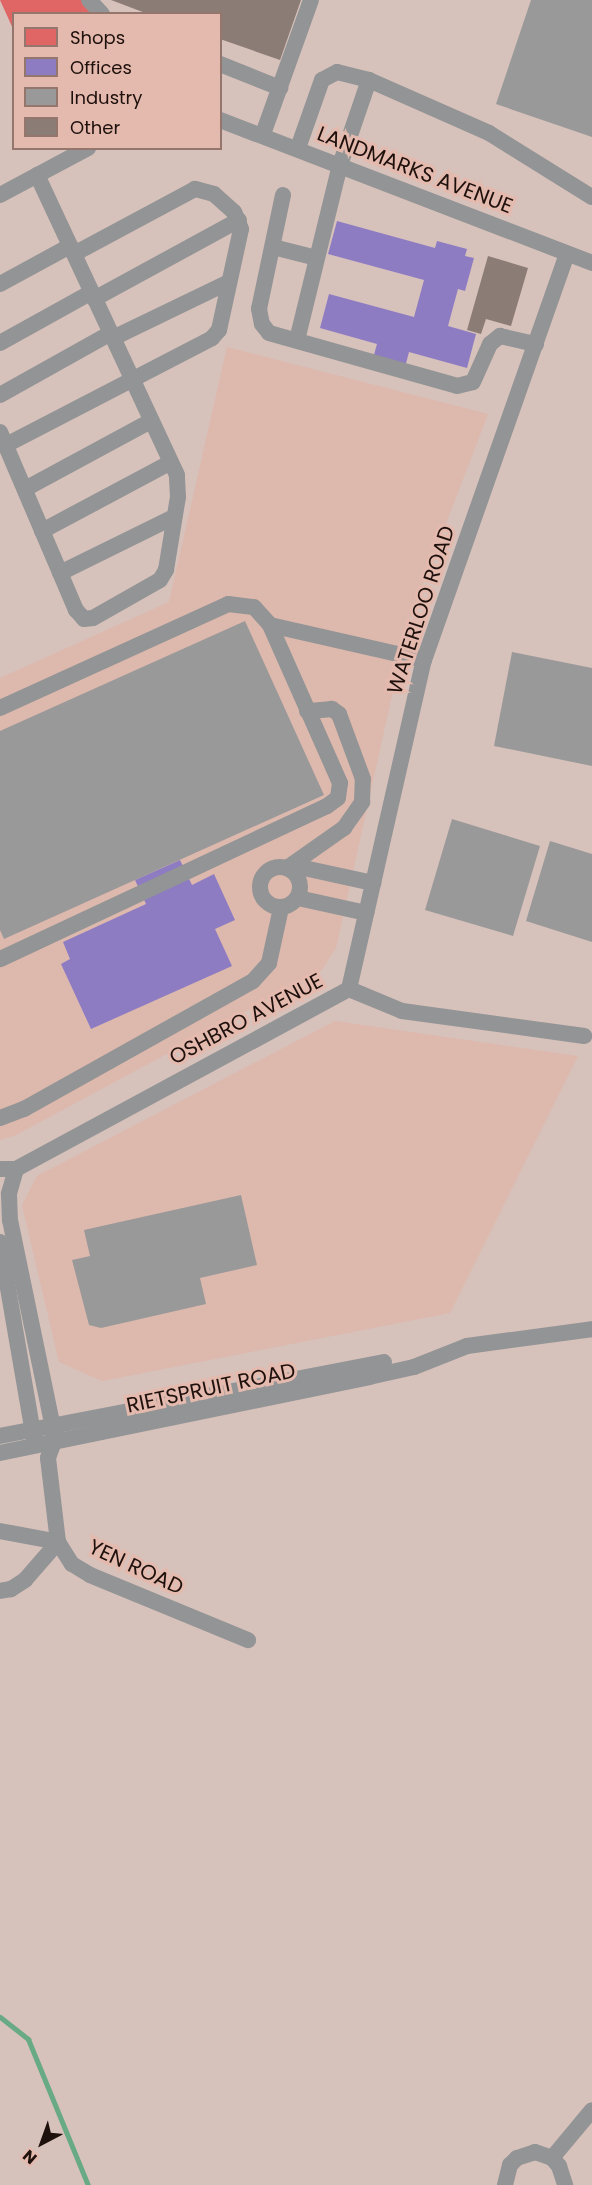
<!DOCTYPE html>
<style>
body{margin:0}
#map{position:relative;width:592px;height:2185px;overflow:hidden;background:#d7c1bb;font-family:Poppins,sans-serif}
div>[style]{position:absolute}
.built>*{inset:0;background:#ddb8ad}
.shops>*{inset:0;background:#e06666}
.offices>*{inset:0;background:#8e7cc3}
.industry>*{inset:0;background:#999}
.stream>*{height:5px;margin:-2.5px;padding:0 2.5px;transform-origin:2.5px;border-radius:2.5px;background:#68aa83}
.building>*{inset:0;background:#8b7c75}
.minor>*{height:16px;margin:-8px;padding:0 8px;transform-origin:8px;border-radius:8px;background:#929495}
.minor>.ring{margin:-8px;padding:0;box-sizing:content-box;background:none;border:16px solid #929495;border-radius:50%}
span{translate:-50% -50%;white-space:nowrap;text-align:center;line-height:1.15;-webkit-text-stroke:6px #e4baae;paint-order:stroke}
.street-label{font-size:21px;color:#1e100c}
.legend{position:absolute;left:12px;top:12px;width:210px;height:138px;box-sizing:border-box;background:#e4baae;border:2px solid #95766d;margin:0;padding:8px 10px;list-style:none;font-size:18px;color:#1e100c}
.legend li{display:flex;align-items:center;gap:12px;height:30px}
.legend b{width:30px;border:2px solid #95766d}
.north{position:absolute;left:12px;top:2113px;width:60px;height:60px;-webkit-text-stroke:4px #e4baae;paint-order:stroke;rotate:221deg;font-size:16px;font-weight:700;line-height:24px;text-align:center;color:#1e100c}
.north::after{content:'';display:block;margin:auto;width:21px;height:27px;background:#1e100c;clip-path:polygon(50% 0,100% 100%,50% 72%,0 100%)}
</style>
<div id="map">
<div class="built">
<div style="clip-path:polygon(227px 347px,488px 414px,408px 623px,336px 948px,321px 971px,16px 1135px,0 1140px,0 678px,169px 602px)"></div>
<div style="clip-path:polygon(335px 1021px,578px 1056px,450px 1313px,102px 1381px,59px 1362px,22px 1205px,37px 1176px)"></div>
</div>
<div class="shops">
<div style="clip-path:polygon(0 0,85px 0,91px 14px,14px 14px,14px 31px)"></div>
</div>
<div class="offices">
<div style="clip-path:polygon(337px 221px,435px 248px,437px 241px,467px 249px,465px 256px,474px 258px,465px 291px,458px 289px,448px 326px,476px 334px,467px 368px,409px 352px,404px 371px,372px 362px,377px 344px,320px 328px,329px 294px,414px 317px,424px 280px,328px 254px)"></div>
<div style="clip-path:polygon(180px 860px,192px 885px,214px 874px,235px 920px,215px 929px,232px 966px,91px 1029px,61px 964px,70px 959px,63px 942px,146px 904px,135px 880px)"></div>
</div>
<div class="industry">
<div style="clip-path:polygon(531px 0,592px 0,592px 137px,496px 104px)"></div>
<div style="clip-path:polygon(245px 621px,324px 795px,4px 939px,0 930px,0 731px)"></div>
<div style="clip-path:polygon(512px 652px,592px 668px,592px 766px,494px 746px)"></div>
<div style="clip-path:polygon(452px 819px,540px 846px,513px 936px,425px 910px)"></div>
<div style="clip-path:polygon(550px 841px,592px 854px,592px 942px,526px 921px)"></div>
<div style="clip-path:polygon(241px 1195px,257px 1265px,200px 1278px,206px 1304px,101px 1328px,89px 1325px,72px 1260px,90px 1256px,84px 1230px)"></div>
</div>
<div class="stream">
<div style="left:0;top:2017px;width:36px;rotate:38deg"></div>
<div style="left:28px;top:2039px;width:158px;rotate:67.7deg"></div>
</div>
<div class="building">
<div style="clip-path:polygon(111px 0,301px 0,280px 60px,220px 39px,220px 14px,148px 14px)"></div>
<div style="clip-path:polygon(488px 256px,528px 268px,511px 326px,486px 319px,481px 334px,467px 330px)"></div>
</div>
<div class="minor">
<div style="left:89px;top:0;width:19px;rotate:47deg"></div>
<div style="left:220px;top:64px;width:65px;rotate:21.8deg"></div>
<div style="left:220px;top:120px;width:399px;rotate:21deg"></div>
<div style="left:263px;top:134px;width:142px;rotate:-70.3deg"></div>
<div style="left:298px;top:148px;width:72px;rotate:-70.6deg"></div>
<div style="left:322px;top:80px;width:17px;rotate:-28deg"></div>
<div style="left:337px;top:72px;width:33px;rotate:14deg"></div>
<div style="left:369px;top:80px;width:131px;rotate:23.8deg"></div>
<div style="left:489px;top:133px;width:121px;rotate:31.9deg"></div>
<div style="left:0;top:195px;width:100px;rotate:-28.1deg"></div>
<div style="left:283px;top:195px;width:116px;rotate:101.9deg"></div>
<div style="left:259px;top:309px;width:15px;rotate:79deg"></div>
<div style="left:262px;top:324px;width:11px;rotate:52deg"></div>
<div style="left:269px;top:333px;width:195px;rotate:15.7deg"></div>
<div style="left:457px;top:386px;width:16px;rotate:-14deg"></div>
<div style="left:473px;top:382px;width:42px;rotate:-65.9deg"></div>
<div style="left:490px;top:344px;width:13px;rotate:-39deg"></div>
<div style="left:500px;top:336px;width:37px;rotate:13deg"></div>
<div style="left:273px;top:247px;width:44px;rotate:14.3deg"></div>
<div style="left:0;top:284px;width:80px;rotate:-28.5deg"></div>
<div style="left:94px;top:299px;width:165px;rotate:-28.6deg"></div>
<div style="left:113px;top:338px;width:129px;rotate:-25.8deg"></div>
<div style="left:297px;top:340px;width:180px;rotate:-76.2deg"></div>
<div style="left:340px;top:165px;width:90px;rotate:-71.2deg"></div>
<div style="left:0;top:343px;width:105px;rotate:-29deg"></div>
<div style="left:0;top:395px;width:127px;rotate:-29.2deg"></div>
<div style="left:0;top:432px;width:194px;rotate:66.9deg"></div>
<div style="left:76px;top:610px;width:12px;rotate:48deg"></div>
<div style="left:84px;top:619px;width:9px;rotate:-6deg"></div>
<div style="left:93px;top:618px;width:77px;rotate:-29.6deg"></div>
<div style="left:160px;top:580px;width:12px;rotate:-59deg"></div>
<div style="left:166px;top:570px;width:74px;rotate:-80.7deg"></div>
<div style="left:178px;top:497px;width:22px;rotate:-93deg"></div>
<div style="left:177px;top:475px;width:331px;rotate:-115deg"></div>
<div style="left:6px;top:445px;width:232px;rotate:-27.4deg"></div>
<div style="left:212px;top:338px;width:11px;rotate:-49deg"></div>
<div style="left:219px;top:330px;width:103px;rotate:-77.7deg"></div>
<div style="left:241px;top:229px;width:18px;rotate:-112deg"></div>
<div style="left:234px;top:212px;width:27px;rotate:-138deg"></div>
<div style="left:214px;top:194px;width:20px;rotate:-165deg"></div>
<div style="left:195px;top:189px;width:137px;rotate:151.8deg"></div>
<div style="left:25px;top:489px;width:143px;rotate:-28.4deg"></div>
<div style="left:42px;top:531px;width:146px;rotate:-28.1deg"></div>
<div style="left:60px;top:573px;width:127px;rotate:-26.2deg"></div>
<div style="left:270px;top:625px;width:158px;rotate:12.8deg"></div>
<div style="left:0;top:708px;width:251px;rotate:-24.5deg"></div>
<div style="left:228px;top:604px;width:26px;rotate:7deg"></div>
<div style="left:254px;top:607px;width:24px;rotate:48deg"></div>
<div style="left:270px;top:625px;width:173px;rotate:66.1deg"></div>
<div style="left:340px;top:783px;width:15px;rotate:98deg"></div>
<div style="left:338px;top:798px;width:14px;rotate:144deg"></div>
<div style="left:327px;top:806px;width:361px;rotate:154.9deg"></div>
<div class="ring" style="left:260px;top:867px;width:24px;height:24px"></div>
<div style="left:287px;top:868px;width:70px;rotate:-35.1deg"></div>
<div style="left:344px;top:828px;width:32px;rotate:-55deg"></div>
<div style="left:362px;top:802px;width:23px;rotate:-88deg"></div>
<div style="left:363px;top:779px;width:69px;rotate:-110.3deg"></div>
<div style="left:339px;top:714px;width:9px;rotate:-144deg"></div>
<div style="left:332px;top:709px;width:25px;rotate:175deg"></div>
<div style="left:291px;top:870px;width:13px;rotate:-9deg"></div>
<div style="left:304px;top:868px;width:71px;rotate:12.3deg"></div>
<div style="left:298px;top:898px;width:70px;rotate:12.4deg"></div>
<div style="left:349px;top:989px;width:337px;rotate:-77.2deg"></div>
<div style="left:424px;top:660px;width:430px;rotate:-70.6deg"></div>
<div style="left:349px;top:989px;width:57px;rotate:22.5deg"></div>
<div style="left:402px;top:1011px;width:184px;rotate:7.8deg"></div>
<div style="left:0;top:1118px;width:26px;rotate:-21deg"></div>
<div style="left:24px;top:1109px;width:262px;rotate:-29.2deg"></div>
<div style="left:253px;top:981px;width:24px;rotate:-48deg"></div>
<div style="left:269px;top:963px;width:56px;rotate:-77.7deg"></div>
<div style="left:0;top:1169px;width:16px"></div>
<div style="left:16px;top:1169px;width:379px;rotate:-28.4deg"></div>
<div style="left:16px;top:1169px;width:26px;rotate:106deg"></div>
<div style="left:9px;top:1194px;width:26px;rotate:88deg"></div>
<div style="left:10px;top:1220px;width:212px;rotate:78.3deg"></div>
<div style="left:53px;top:1428px;width:14px;rotate:86deg"></div>
<div style="left:54px;top:1442px;width:17px;rotate:111deg"></div>
<div style="left:48px;top:1458px;width:85px;rotate:83.2deg"></div>
<div style="left:58px;top:1542px;width:26px;rotate:58deg"></div>
<div style="left:72px;top:1564px;width:21px;rotate:31deg"></div>
<div style="left:90px;top:1575px;width:171px;rotate:22.4deg"></div>
<div style="left:0;top:1242px;width:200px;rotate:80.2deg"></div>
<div style="left:0;top:1436px;width:391px;rotate:-10.9deg"></div>
<div style="left:0;top:1453px;width:377px;rotate:-11.6deg"></div>
<div style="left:369px;top:1377px;width:46px;rotate:-12.5deg"></div>
<div style="left:414px;top:1367px;width:57px;rotate:-21.6deg"></div>
<div style="left:467px;top:1346px;width:126px;rotate:-7.7deg"></div>
<div style="left:0;top:1531px;width:59px;rotate:10.7deg"></div>
<div style="left:58px;top:1542px;width:50px;rotate:131deg"></div>
<div style="left:25px;top:1580px;width:17px;rotate:147deg"></div>
<div style="left:11px;top:1589px;width:11px;rotate:170deg"></div>
<div style="left:552px;top:2158px;width:62px;rotate:-50.2deg"></div>
<div style="left:505px;top:2185px;width:21px;rotate:-76deg"></div>
<div style="left:510px;top:2165px;width:10px;rotate:-45deg"></div>
<div style="left:517px;top:2158px;width:19px;rotate:-18deg"></div>
<div style="left:535px;top:2152px;width:18px;rotate:19deg"></div>
<div style="left:552px;top:2158px;width:11px;rotate:49deg"></div>
<div style="left:559px;top:2166px;width:20px;rotate:72deg"></div>
</div>
<div class="street-label">
<span style="left:415px;top:170px;rotate:21deg">LANDMARKS AVENUE</span>
<span style="left:421px;top:610px;rotate:-72deg">WATERLOO ROAD</span>
<span style="left:246px;top:1019px;rotate:-28deg">OSHBRO AVENUE</span>
<span style="left:211px;top:1388px;rotate:-12deg">RIETSPRUIT ROAD</span>
<span style="left:136px;top:1567px;rotate:25deg">YEN ROAD</span>
</div>
<ul class="legend">
<li><b style="height:16px;background:#e06666"></b>Shops</li>
<li><b style="height:16px;background:#8e7cc3"></b>Offices</li>
<li><b style="height:16px;background:#999"></b>Industry</li>
<li><b style="height:16px;background:#8b7c75"></b>Other</li>
</ul>
<div class="north">N</div>
</div>
